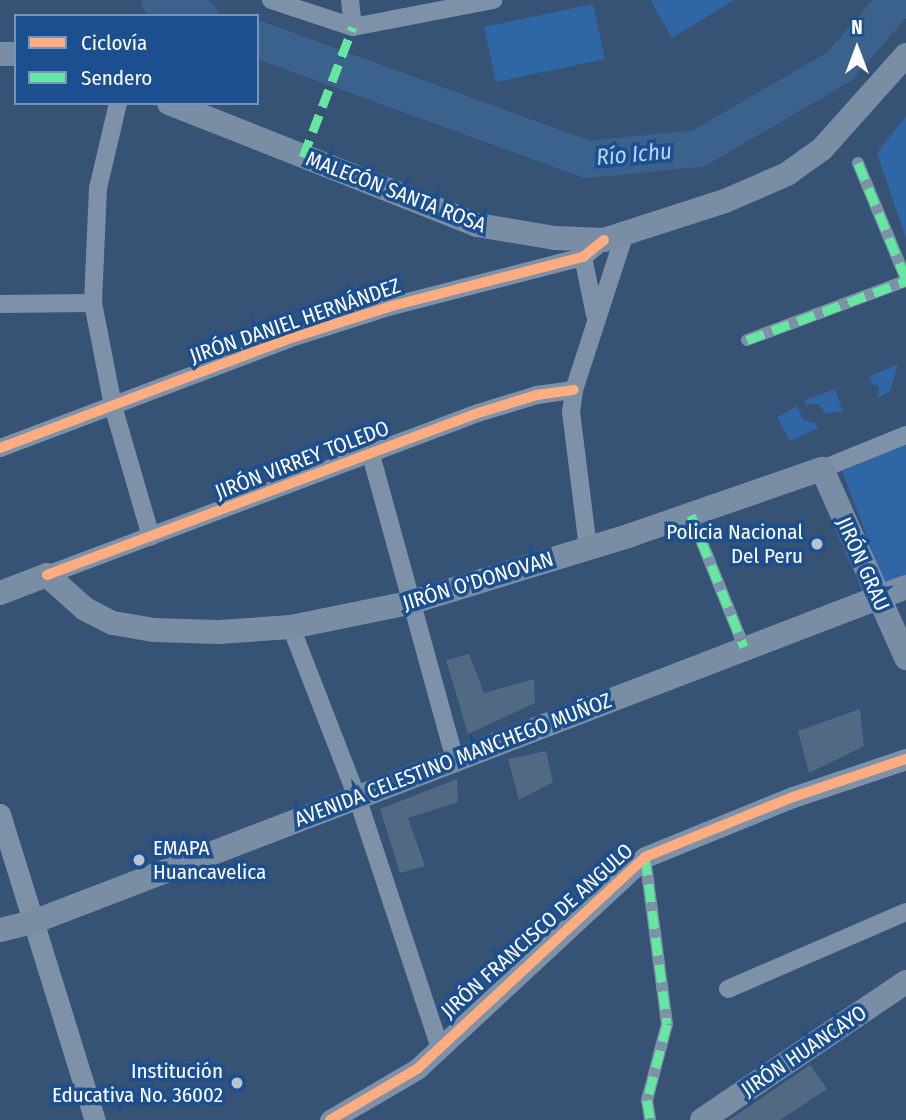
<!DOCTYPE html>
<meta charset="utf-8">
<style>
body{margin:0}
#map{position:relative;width:906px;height:1120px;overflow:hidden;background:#365274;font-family:"Fira Sans Condensed",sans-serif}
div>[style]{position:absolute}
.green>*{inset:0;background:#2f66a5}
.river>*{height:37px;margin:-18.5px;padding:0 18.5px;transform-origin:18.5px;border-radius:18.5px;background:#3b618d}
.building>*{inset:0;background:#526984}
.pedestrian>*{height:12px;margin:-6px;padding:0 6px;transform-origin:6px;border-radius:6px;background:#7d92a8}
.minor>*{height:18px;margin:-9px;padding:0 9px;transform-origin:9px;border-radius:9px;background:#7d92a8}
.tertiary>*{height:21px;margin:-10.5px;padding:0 10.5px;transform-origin:10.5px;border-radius:10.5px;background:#7d92a8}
.secondary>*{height:24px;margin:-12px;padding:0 12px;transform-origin:12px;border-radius:12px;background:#798da4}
.quiet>*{height:9px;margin-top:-4.5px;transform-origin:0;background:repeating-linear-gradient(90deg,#66e7a1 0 18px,transparent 0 27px)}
.cycleway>*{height:10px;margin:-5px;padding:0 5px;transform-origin:5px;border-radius:5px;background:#ffac80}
.dots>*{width:19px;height:19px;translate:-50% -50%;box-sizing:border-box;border:4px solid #1b4f8f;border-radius:50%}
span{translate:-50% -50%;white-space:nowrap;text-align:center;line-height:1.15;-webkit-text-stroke:7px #1b4f8f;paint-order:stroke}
.street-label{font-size:21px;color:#fff}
.poi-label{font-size:21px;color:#fff}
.right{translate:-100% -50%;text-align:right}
.left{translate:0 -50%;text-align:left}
.water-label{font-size:23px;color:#b5d3f5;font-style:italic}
.legend{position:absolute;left:14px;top:14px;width:245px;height:91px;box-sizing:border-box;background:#1b4f8f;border:2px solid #7695bc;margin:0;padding:9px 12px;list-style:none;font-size:21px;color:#fff}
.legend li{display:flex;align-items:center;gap:14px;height:35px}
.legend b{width:35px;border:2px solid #7695bc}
.north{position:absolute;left:822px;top:14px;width:70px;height:70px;-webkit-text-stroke:5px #1b4f8f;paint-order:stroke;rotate:0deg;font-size:19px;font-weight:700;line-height:28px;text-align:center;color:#fff}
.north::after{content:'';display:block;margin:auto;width:24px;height:32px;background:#fff;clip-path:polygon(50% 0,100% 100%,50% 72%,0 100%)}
</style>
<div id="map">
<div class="green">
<div style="clip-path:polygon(734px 0,672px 38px,651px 1px,652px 0)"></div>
<div style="clip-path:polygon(593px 4px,605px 59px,496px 82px,484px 27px)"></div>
<div style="clip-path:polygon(906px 116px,906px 239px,877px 153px)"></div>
<div style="clip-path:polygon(898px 364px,890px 391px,878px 398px,879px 387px,872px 384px,870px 376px)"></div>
<div style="clip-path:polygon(835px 389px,843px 412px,825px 413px,819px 404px,806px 405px,805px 400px)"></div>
<div style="clip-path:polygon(797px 406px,804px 421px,815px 423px,818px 428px,790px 441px,777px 417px)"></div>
<div style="clip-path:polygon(906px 445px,906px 575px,885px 584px,842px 471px)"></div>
</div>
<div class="river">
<div style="left:159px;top:0;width:43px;rotate:21.8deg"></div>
<div style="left:257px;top:39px;width:351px;rotate:20deg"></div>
<div style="left:587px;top:159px;width:112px;rotate:-5.7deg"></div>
<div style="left:698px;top:148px;width:163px;rotate:-30.2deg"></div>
<div style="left:839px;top:66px;width:87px;rotate:-49.2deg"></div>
</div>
<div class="building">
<div style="clip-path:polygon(469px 654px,484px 693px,534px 679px,535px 703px,468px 734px,446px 660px)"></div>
<div style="clip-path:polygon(860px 709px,864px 746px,809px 773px,798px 731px)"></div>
<div style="clip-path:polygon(546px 751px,553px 782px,519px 800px,508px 759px)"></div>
<div style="clip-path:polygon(457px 779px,458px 802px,408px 818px,425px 866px,400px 873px,380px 809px)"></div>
<div style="clip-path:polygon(810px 1065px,827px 1089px,780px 1120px,729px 1120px)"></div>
</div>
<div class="pedestrian">
<div style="left:858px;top:163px;width:126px;rotate:67.5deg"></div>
<div style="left:747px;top:340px;width:170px;rotate:-20.4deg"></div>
<div style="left:691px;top:515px;width:142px;rotate:68.1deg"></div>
<div style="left:645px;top:857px;width:168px;rotate:82.5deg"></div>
<div style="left:667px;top:1024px;width:79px;rotate:104.7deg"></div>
<div style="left:647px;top:1100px;width:20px;rotate:81deg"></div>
</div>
<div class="minor">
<div style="left:271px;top:0;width:86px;rotate:18.2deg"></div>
<div style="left:350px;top:0;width:27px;rotate:84deg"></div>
<div style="left:353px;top:27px;width:143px;rotate:-10.9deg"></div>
<div style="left:118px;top:103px;width:87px;rotate:103.2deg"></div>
<div style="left:98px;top:188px;width:115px;rotate:92.5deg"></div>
<div style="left:93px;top:303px;width:105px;rotate:79deg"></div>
<div style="left:113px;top:406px;width:136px;rotate:73.8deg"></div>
<div style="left:583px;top:257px;width:59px;rotate:78.3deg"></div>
<div style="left:0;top:304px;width:93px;rotate:-0.6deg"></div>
<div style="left:0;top:448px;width:308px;rotate:-20.7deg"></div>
<div style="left:288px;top:339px;width:109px;rotate:-17.6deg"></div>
<div style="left:392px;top:306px;width:197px;rotate:-14.4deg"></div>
<div style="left:583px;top:257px;width:27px;rotate:-39deg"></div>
<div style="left:371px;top:455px;width:315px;rotate:74.6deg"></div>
<div style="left:822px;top:469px;width:91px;rotate:-22deg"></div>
<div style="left:588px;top:548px;width:137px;rotate:-97.1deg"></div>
<div style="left:571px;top:412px;width:22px;rotate:-82deg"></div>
<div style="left:574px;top:390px;width:162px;rotate:-72deg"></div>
<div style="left:47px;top:575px;width:460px;rotate:-20.6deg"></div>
<div style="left:478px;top:413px;width:62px;rotate:-17deg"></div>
<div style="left:537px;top:395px;width:37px;rotate:-8deg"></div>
<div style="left:291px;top:627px;width:182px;rotate:68.8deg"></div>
<div style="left:357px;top:797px;width:261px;rotate:71.7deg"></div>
<div style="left:728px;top:989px;width:194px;rotate:-23.4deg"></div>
</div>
<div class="tertiary">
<div style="left:0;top:814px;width:320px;rotate:72.8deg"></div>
<div style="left:330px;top:1120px;width:101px;rotate:-30.4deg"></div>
<div style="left:417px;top:1069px;width:311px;rotate:-42.9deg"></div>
<div style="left:645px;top:857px;width:160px;rotate:-22.1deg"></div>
<div style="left:793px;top:797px;width:119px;rotate:-18.6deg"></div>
</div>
<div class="secondary">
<div style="left:0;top:54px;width:16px"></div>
<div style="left:169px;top:103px;width:331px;rotate:21.6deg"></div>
<div style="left:477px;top:225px;width:79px;rotate:9.5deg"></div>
<div style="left:555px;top:238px;width:49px;rotate:2.3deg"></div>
<div style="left:604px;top:240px;width:127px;rotate:-17.9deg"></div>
<div style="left:725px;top:201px;width:68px;rotate:-23.5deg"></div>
<div style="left:787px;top:174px;width:43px;rotate:-35.5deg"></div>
<div style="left:822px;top:149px;width:126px;rotate:-48.2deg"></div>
<div style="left:0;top:593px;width:50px;rotate:-21deg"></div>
<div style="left:47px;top:575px;width:51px;rotate:41.8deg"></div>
<div style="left:85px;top:609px;width:31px;rotate:27deg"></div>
<div style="left:113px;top:623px;width:42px;rotate:9.7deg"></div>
<div style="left:154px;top:630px;width:65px;rotate:1.8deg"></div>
<div style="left:219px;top:632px;width:72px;rotate:-4deg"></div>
<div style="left:291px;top:627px;width:120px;rotate:-11.5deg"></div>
<div style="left:409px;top:603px;width:232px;rotate:-17deg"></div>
<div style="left:631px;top:535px;width:202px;rotate:-19.1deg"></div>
<div style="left:822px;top:469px;width:207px;rotate:66deg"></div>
<div style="left:0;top:930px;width:34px;rotate:-14deg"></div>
<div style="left:33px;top:922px;width:935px;rotate:-20.99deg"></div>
<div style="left:702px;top:1120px;width:246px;rotate:-34.1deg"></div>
</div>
<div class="quiet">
<div style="left:303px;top:157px;width:139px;rotate:-69deg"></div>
<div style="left:858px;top:163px;width:126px;rotate:67.5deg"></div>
<div style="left:747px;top:340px;width:170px;rotate:-20.4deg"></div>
<div style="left:691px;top:515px;width:142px;rotate:68.1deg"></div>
<div style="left:645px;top:857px;width:168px;rotate:82.5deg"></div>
<div style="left:667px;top:1024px;width:79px;rotate:104.7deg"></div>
<div style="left:647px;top:1100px;width:20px;rotate:81deg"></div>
</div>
<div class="cycleway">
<div style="left:0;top:448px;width:308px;rotate:-20.7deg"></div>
<div style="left:288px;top:339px;width:109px;rotate:-17.6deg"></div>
<div style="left:392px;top:306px;width:197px;rotate:-14.4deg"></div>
<div style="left:583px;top:257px;width:27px;rotate:-39deg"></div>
<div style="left:47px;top:575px;width:460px;rotate:-20.6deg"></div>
<div style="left:478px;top:413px;width:62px;rotate:-17deg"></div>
<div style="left:537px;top:395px;width:37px;rotate:-8deg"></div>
<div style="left:330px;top:1120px;width:101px;rotate:-30.4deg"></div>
<div style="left:417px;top:1069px;width:311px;rotate:-42.9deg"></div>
<div style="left:645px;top:857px;width:160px;rotate:-22.1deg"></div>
<div style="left:793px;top:797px;width:119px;rotate:-18.6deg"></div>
</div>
<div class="dots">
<div style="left:817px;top:544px;background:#b9c2ce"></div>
<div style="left:139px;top:860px;background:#b9c2ce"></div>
<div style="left:237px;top:1083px;background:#b9c2ce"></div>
</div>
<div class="street-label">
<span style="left:396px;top:192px;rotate:21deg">MALECÓN SANTA ROSA</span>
<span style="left:295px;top:321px;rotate:-19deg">JIRÓN DANIEL HERNÁNDEZ</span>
<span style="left:302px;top:460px;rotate:-21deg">JIRÓN VIRREY TOLEDO</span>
<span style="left:863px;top:564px;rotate:66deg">JIRÓN GRAU</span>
<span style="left:478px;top:581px;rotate:-17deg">JIRÓN O'DONOVAN</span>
<span style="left:453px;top:760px;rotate:-21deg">AVENIDA CELESTINO MANCHEGO MUÑOZ</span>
<span style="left:537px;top:931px;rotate:-42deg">JIRÓN FRANCISCO DE ANGULO</span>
<span style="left:804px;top:1051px;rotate:-34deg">JIRÓN HUANCAYO</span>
</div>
<div class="poi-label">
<span class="right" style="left:803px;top:544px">Policia Nacional<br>Del Peru</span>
<span class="left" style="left:153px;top:860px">EMAPA<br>Huancavelica</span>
<span class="right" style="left:223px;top:1083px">Institución<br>Educativa No. 36002</span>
</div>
<div class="water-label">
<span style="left:634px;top:154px;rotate:-5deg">Río Ichu</span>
</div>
<ul class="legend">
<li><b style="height:9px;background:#ffac80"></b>Ciclovía</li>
<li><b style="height:9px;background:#66e7a1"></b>Sendero</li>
</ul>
<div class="north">N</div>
</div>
